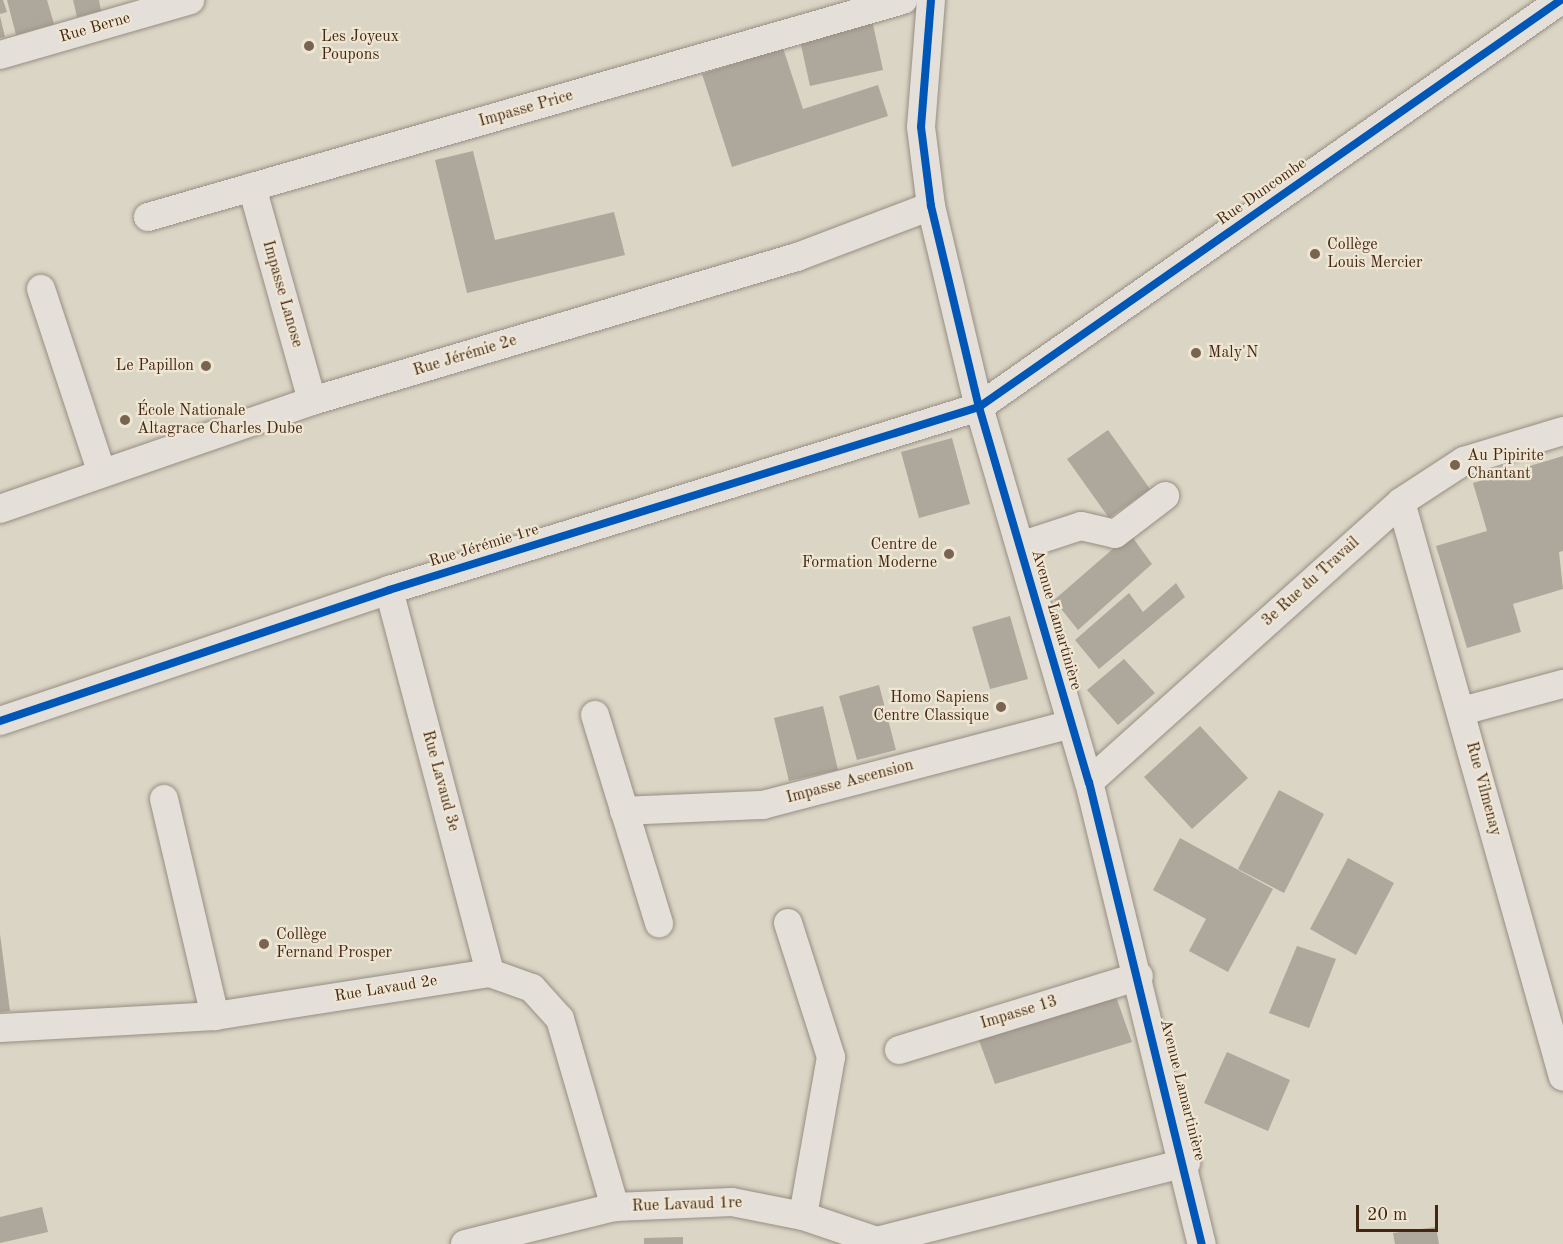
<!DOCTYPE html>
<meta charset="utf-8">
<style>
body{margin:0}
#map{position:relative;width:1563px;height:1244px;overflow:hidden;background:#dbd5c5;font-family:"Old Standard TT",serif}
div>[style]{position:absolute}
.building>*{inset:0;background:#aea79b}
.roads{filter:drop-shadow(0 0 2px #968e82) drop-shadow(0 0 2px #968e82)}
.minor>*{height:28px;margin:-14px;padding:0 14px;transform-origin:14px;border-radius:14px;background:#e4e0d9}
.cycleway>*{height:8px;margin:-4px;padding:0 4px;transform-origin:4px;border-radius:4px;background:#0057b8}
.dots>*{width:16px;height:16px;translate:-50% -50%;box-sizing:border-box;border:3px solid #eee6d3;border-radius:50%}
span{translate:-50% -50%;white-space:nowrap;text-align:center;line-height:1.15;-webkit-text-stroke:4.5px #eee6d3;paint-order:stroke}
.street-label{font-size:16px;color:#442713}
.poi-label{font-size:16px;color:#442713}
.left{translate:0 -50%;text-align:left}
.right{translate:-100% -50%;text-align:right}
.scale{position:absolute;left:1356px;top:1205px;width:82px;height:27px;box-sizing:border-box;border:3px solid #442713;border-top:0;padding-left:8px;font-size:18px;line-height:21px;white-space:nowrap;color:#442713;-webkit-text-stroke:4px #eee6d3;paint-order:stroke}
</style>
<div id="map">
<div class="building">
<div style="clip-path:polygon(0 0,3px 0,7px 12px,0 14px)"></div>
<div style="clip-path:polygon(7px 0,47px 0,54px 24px,16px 35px)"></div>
<div style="clip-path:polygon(73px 0,99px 0,101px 11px,77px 17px)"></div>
<div style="clip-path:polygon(0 16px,5px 37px,0 38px)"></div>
<div style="clip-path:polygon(872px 20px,883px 70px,810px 86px,799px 36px)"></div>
<div style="clip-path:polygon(783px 48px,803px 109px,878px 85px,888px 116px,732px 167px,702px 74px)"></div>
<div style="clip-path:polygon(473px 151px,495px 240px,614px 212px,625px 255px,467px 293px,435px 160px)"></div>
<div style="clip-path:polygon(1108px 430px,1150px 489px,1109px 518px,1067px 459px)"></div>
<div style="clip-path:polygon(952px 438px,970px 504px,919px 518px,901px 452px)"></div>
<div style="clip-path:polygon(1563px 456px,1563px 551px,1559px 552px,1563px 589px,1513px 604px,1521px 632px,1467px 648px,1436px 546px,1487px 531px,1473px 483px)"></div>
<div style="clip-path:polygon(1130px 534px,1152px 564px,1078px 630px,1054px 600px)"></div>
<div style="clip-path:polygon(1176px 583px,1185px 597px,1099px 669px,1075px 640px,1129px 593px,1143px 612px)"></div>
<div style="clip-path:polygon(1010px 616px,1028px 679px,990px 689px,972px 627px)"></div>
<div style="clip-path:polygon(1124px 659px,1155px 693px,1118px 725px,1087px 690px)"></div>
<div style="clip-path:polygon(879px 685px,896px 750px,857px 760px,839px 696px)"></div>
<div style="clip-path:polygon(823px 706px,838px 770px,789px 781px,774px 718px)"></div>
<div style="clip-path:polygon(1200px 726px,1248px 778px,1192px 829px,1144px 777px)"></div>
<div style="clip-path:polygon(1279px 790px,1324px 814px,1284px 893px,1238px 869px)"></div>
<div style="clip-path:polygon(1180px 838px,1273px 889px,1228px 972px,1189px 951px,1206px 919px,1153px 890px)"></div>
<div style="clip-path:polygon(1348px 858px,1394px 883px,1356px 955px,1310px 929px)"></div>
<div style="clip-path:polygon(0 934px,10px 1011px,0 1012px)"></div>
<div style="clip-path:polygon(1297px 946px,1336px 959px,1309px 1028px,1269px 1013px)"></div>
<div style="clip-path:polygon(1115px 994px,1132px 1042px,995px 1084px,977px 1035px)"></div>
<div style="clip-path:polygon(1227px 1052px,1290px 1080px,1268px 1131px,1204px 1103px)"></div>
<div style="clip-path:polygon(42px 1207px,48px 1232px,0 1243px,0 1217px)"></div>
<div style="clip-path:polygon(1436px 1227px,1439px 1244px,1395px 1244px,1393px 1233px)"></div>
<div style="clip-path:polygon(683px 1237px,683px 1244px,644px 1244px,644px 1238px)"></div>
</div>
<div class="roads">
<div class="minor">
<div style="left:931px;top:0;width:127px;rotate:94.5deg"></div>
<div style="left:921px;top:127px;width:80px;rotate:82.8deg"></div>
<div style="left:931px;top:206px;width:207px;rotate:76.6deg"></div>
<div style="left:979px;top:407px;width:391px;rotate:73.7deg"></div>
<div style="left:1089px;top:782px;width:476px;rotate:76.3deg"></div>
<div style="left:0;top:55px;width:198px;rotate:-16.1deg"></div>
<div style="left:252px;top:187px;width:222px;rotate:74.3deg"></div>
<div style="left:148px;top:217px;width:786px;rotate:-16.04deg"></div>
<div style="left:41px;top:289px;width:194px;rotate:71.7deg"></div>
<div style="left:1401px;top:502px;width:597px;rotate:74.27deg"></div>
<div style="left:0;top:509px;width:330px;rotate:-19.1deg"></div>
<div style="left:312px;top:401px;width:506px;rotate:-16.54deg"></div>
<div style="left:797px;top:257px;width:143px;rotate:-20.8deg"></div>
<div style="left:1020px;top:546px;width:64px;rotate:-18.2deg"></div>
<div style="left:1081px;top:526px;width:35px;rotate:13deg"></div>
<div style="left:1115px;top:534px;width:63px;rotate:-37.2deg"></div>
<div style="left:389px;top:590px;width:396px;rotate:75.2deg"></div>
<div style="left:1462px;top:711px;width:105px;rotate:-15deg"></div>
<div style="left:595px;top:715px;width:218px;rotate:72.9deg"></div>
<div style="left:0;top:721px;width:410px;rotate:-18.6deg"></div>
<div style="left:389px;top:590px;width:618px;rotate:-17.23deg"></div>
<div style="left:979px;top:407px;width:710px;rotate:-34.97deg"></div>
<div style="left:1089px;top:782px;width:419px;rotate:-41.9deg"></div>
<div style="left:1401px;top:502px;width:75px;rotate:-33.1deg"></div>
<div style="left:1464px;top:461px;width:103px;rotate:-16.9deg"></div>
<div style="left:164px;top:799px;width:223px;rotate:76.8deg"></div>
<div style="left:624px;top:811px;width:139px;rotate:-2.5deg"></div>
<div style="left:763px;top:805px;width:319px;rotate:-14.7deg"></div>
<div style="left:788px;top:923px;width:141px;rotate:72.2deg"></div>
<div style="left:831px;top:1057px;width:161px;rotate:100deg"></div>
<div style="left:0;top:1028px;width:215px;rotate:-3.2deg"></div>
<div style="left:215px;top:1016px;width:278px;rotate:-8.9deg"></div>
<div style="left:490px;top:973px;width:45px;rotate:19.7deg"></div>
<div style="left:532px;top:988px;width:42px;rotate:47.9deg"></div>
<div style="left:560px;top:1019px;width:196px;rotate:73.7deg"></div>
<div style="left:899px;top:1050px;width:251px;rotate:-17.1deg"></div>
<div style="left:465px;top:1244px;width:154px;rotate:-13.9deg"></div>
<div style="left:615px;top:1207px;width:117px;rotate:-2.4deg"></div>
<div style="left:732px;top:1202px;width:72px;rotate:11.2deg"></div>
<div style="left:803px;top:1216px;width:78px;rotate:18.7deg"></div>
<div style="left:877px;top:1241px;width:319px;rotate:-14.2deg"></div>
</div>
</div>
<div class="cycleway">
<div style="left:931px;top:0;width:127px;rotate:94.5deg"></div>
<div style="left:921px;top:127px;width:80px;rotate:82.8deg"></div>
<div style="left:931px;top:206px;width:207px;rotate:76.6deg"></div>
<div style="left:979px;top:407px;width:391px;rotate:73.7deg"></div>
<div style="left:1089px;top:782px;width:476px;rotate:76.3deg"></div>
<div style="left:0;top:721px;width:410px;rotate:-18.6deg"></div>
<div style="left:389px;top:590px;width:618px;rotate:-17.23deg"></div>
<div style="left:979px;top:407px;width:710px;rotate:-34.97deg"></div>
</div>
<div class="dots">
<div style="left:309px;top:46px;background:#796451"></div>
<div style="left:1315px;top:254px;background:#796451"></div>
<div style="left:1196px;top:353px;background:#796451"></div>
<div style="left:206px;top:366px;background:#796451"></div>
<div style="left:125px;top:420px;background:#796451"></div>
<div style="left:1455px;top:465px;background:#796451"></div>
<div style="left:949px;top:554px;background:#796451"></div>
<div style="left:1001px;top:707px;background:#796451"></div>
<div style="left:264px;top:944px;background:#796451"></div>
</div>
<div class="street-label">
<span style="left:95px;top:28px;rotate:-16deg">Rue Berne</span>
<span style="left:526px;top:109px;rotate:-16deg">Impasse Price</span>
<span style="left:1262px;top:192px;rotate:-35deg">Rue Duncombe</span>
<span style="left:282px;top:294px;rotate:74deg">Impasse Lanose</span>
<span style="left:465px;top:356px;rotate:-17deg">Rue Jérémie 2e</span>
<span style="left:484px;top:546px;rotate:-17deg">Rue Jérémie 1re</span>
<span style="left:1311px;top:582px;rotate:-42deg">3e Rue du Travail</span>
<span style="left:1056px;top:620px;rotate:74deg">Avenue Lamartinière</span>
<span style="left:440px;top:781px;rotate:75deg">Rue Lavaud 3e</span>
<span style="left:850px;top:782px;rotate:-15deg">Impasse Ascension</span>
<span style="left:1483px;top:789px;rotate:75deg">Rue Vilmenay</span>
<span style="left:386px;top:989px;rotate:-9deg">Rue Lavaud 2e</span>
<span style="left:1019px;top:1013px;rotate:-17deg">Impasse 13</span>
<span style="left:1182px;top:1090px;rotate:76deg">Avenue Lamartinière</span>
<span style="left:687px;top:1205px;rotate:-2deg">Rue Lavaud 1re</span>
</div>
<div class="poi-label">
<span class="left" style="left:321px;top:46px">Les Joyeux<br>Poupons</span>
<span class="left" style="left:1327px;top:254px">Collège<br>Louis Mercier</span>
<span class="left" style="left:1208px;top:353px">Maly'N</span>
<span class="right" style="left:194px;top:366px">Le Papillon</span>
<span class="left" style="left:137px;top:420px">École Nationale<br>Altagrace Charles Dube</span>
<span class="left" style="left:1467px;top:465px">Au Pipirite<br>Chantant</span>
<span class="right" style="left:937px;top:554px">Centre de<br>Formation Moderne</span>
<span class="right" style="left:989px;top:707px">Homo Sapiens<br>Centre Classique</span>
<span class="left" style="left:276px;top:944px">Collège<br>Fernand Prosper</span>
</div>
<div class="scale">20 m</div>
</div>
